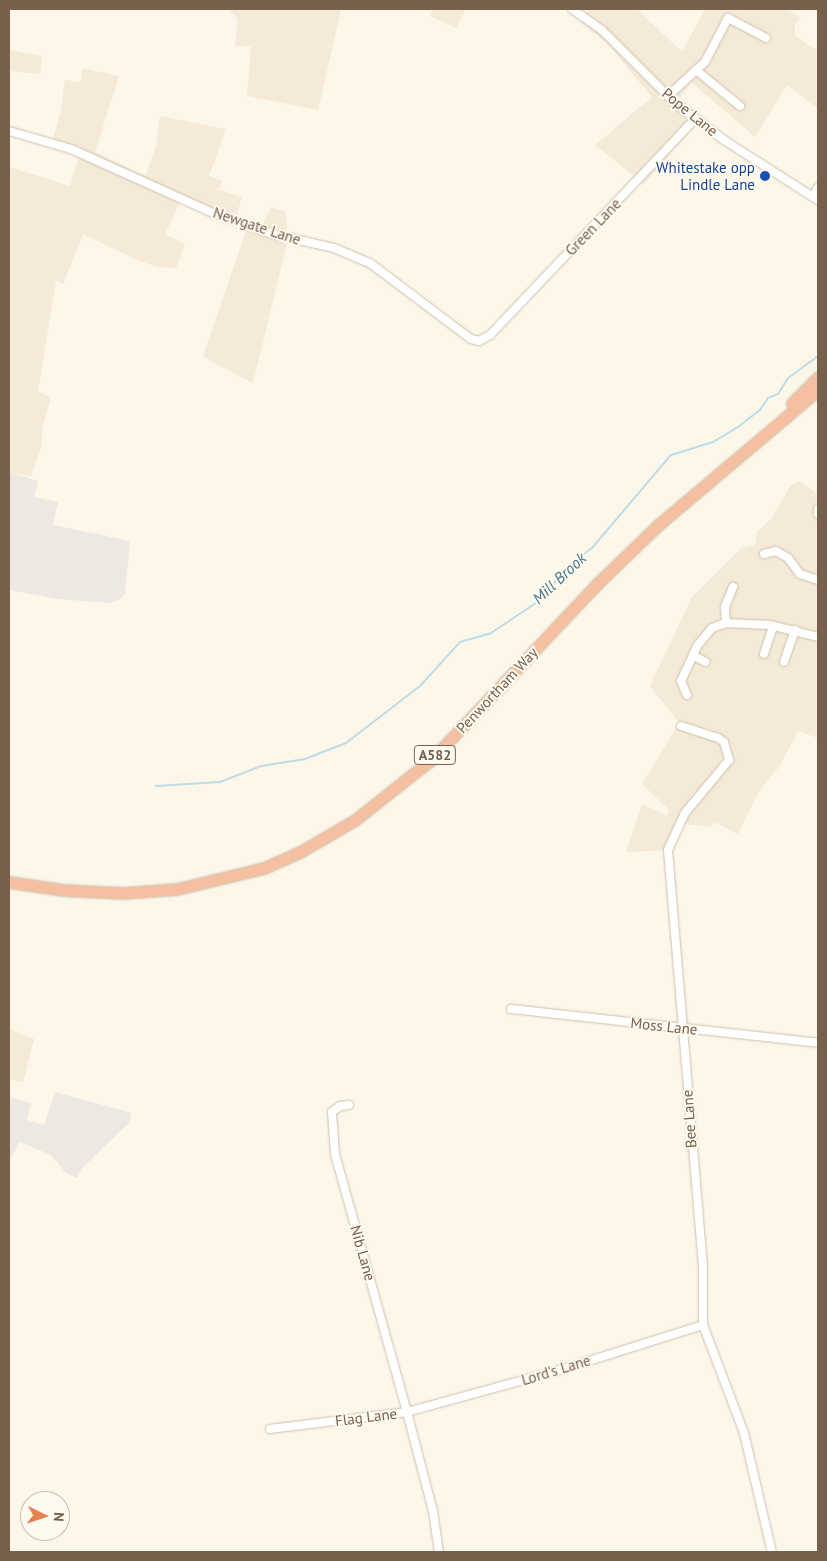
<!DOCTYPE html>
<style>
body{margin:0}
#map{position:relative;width:827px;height:1561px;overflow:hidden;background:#fcf7e9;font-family:"PT Sans",sans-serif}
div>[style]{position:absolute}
.residential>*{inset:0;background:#f4ead7}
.industrial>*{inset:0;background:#ede8e2}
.stream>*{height:2px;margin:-1px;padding:0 1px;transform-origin:1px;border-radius:1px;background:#bddce6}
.roads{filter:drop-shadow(0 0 1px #cec0ae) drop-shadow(0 0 1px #cec0ae)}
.minor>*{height:8px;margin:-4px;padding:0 4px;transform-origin:4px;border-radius:4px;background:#fff}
.highway>*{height:11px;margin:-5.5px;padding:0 5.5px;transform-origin:5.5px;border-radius:5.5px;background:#f5c0a1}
.dots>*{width:14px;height:14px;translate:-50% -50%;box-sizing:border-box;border:2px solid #fffaef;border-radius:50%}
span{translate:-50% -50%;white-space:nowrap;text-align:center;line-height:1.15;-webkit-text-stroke:4px #fffaef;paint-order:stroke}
.shield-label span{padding:1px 4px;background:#fffaef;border:1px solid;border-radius:4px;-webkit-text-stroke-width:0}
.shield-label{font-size:14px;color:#77604c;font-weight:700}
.street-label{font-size:15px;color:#77604c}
.transit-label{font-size:15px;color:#164399}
.right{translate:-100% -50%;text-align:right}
.water-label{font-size:16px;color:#46778a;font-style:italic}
.frame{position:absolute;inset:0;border:10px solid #77604c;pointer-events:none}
.north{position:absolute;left:20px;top:1491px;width:50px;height:50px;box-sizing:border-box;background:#fffaef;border:1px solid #c9bcae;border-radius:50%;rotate:94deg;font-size:14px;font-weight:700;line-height:20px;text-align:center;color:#77604c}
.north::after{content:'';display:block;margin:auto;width:18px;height:22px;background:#e48150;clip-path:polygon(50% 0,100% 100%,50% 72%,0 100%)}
</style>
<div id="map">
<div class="residential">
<div style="clip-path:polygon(228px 9px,341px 10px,318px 110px,247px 96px,251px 47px,235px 46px,238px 19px)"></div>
<div style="clip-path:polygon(433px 9px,466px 9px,456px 28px,430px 16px)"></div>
<div style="clip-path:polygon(589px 9px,637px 9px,682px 52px,705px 9px,787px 9px,801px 18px,795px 24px,795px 36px,818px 51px,818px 109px,787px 85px,755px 137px,691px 82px,680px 98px,702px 117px,644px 184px,595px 145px,652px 97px,607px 43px,581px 23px)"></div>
<div style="clip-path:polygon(9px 50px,42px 56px,40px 74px,9px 71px)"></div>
<div style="clip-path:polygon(82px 68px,119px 76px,95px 152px,146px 176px,156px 146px,160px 116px,226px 129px,209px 176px,222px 181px,219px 190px,242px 197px,234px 224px,180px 202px,165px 234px,185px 244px,176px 268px,157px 267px,137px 260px,83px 234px,63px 284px,56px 281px,38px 391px,51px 398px,42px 428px,42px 444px,31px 476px,9px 472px,9px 167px,70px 186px,82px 148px,53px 139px,61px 110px,65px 80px,81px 82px)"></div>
<div style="clip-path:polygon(271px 207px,286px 212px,287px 243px,253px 383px,203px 357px,250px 219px,263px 224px)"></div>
<div style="clip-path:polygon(818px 472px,818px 738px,798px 731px,779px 767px,760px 789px,738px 834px,714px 822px,711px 827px,683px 824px,672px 850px,626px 852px,642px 804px,667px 816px,669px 810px,642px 784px,679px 723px,650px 686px,692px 597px,741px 548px,755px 545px,757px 532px,772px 518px,790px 486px,799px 481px,816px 493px)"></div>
<div style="clip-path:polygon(9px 1029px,34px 1039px,23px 1083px,9px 1079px)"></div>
</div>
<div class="industrial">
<div style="clip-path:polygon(9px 472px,38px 481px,34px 497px,58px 502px,53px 525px,130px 541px,125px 594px,120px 599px,110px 603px,58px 599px,9px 590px)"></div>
<div style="clip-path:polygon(55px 1092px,132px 1113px,129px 1123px,82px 1168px,77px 1178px,66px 1173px,51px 1155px,20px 1142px,9px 1161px,9px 1097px,31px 1103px,27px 1120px,44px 1125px)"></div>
</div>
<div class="stream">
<div style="left:156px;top:786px;width:64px;rotate:-3.6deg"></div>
<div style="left:220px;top:782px;width:44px;rotate:-21.3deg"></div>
<div style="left:261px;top:766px;width:45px;rotate:-9deg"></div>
<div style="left:305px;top:759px;width:44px;rotate:-21.3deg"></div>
<div style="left:346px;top:743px;width:93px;rotate:-37.6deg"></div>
<div style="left:420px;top:686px;width:59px;rotate:-47.7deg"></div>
<div style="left:460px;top:642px;width:32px;rotate:-16deg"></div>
<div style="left:491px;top:633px;width:54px;rotate:-33.7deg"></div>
<div style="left:536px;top:603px;width:57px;rotate:-47.9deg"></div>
<div style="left:574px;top:561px;width:22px;rotate:-36deg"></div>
<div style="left:592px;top:548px;width:122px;rotate:-49.7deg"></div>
<div style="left:671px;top:455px;width:44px;rotate:-17.2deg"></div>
<div style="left:713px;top:442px;width:29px;rotate:-31deg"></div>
<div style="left:738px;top:427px;width:28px;rotate:-38deg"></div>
<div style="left:760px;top:410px;width:14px;rotate:-56deg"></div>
<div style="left:768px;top:398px;width:11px;rotate:-22deg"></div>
<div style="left:778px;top:394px;width:19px;rotate:-58deg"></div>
<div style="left:788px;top:378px;width:37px;rotate:-36deg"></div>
</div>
<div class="roads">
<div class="minor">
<div style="left:572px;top:9px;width:37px;rotate:35deg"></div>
<div style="left:602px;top:30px;width:105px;rotate:45deg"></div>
<div style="left:676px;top:104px;width:60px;rotate:36.9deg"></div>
<div style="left:724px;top:140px;width:112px;rotate:32.6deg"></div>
<div style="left:696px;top:70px;width:57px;rotate:39.3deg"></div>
<div style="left:668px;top:96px;width:50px;rotate:-42.6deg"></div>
<div style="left:705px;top:62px;width:50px;rotate:-62.4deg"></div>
<div style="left:728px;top:18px;width:43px;rotate:27.8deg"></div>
<div style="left:9px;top:131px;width:65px;rotate:16.2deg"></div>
<div style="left:71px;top:149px;width:156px;rotate:24.3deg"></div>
<div style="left:213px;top:213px;width:64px;rotate:19.3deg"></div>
<div style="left:273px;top:234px;width:63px;rotate:12.9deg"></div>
<div style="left:334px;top:248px;width:39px;rotate:23deg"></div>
<div style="left:370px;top:263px;width:126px;rotate:37deg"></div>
<div style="left:471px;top:339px;width:8px;rotate:14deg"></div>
<div style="left:479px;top:341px;width:13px;rotate:-29deg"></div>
<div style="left:490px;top:335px;width:299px;rotate:-46.5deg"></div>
<div style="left:813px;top:197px;width:11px;rotate:-63deg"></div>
<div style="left:818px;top:509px;width:5px;rotate:90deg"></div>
<div style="left:764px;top:554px;width:12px;rotate:-14deg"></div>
<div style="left:776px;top:551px;width:14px;rotate:30deg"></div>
<div style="left:788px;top:558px;width:20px;rotate:53deg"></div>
<div style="left:800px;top:574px;width:19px;rotate:18deg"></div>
<div style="left:726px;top:623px;width:16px;rotate:-94deg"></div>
<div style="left:725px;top:607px;width:22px;rotate:-68deg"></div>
<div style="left:764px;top:654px;width:29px;rotate:-72deg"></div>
<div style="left:694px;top:656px;width:13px;rotate:27deg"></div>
<div style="left:784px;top:662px;width:34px;rotate:-71deg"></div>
<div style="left:687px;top:695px;width:15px;rotate:-113deg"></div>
<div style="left:681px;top:681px;width:38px;rotate:-65deg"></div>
<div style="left:697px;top:646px;width:23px;rotate:-50deg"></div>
<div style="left:712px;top:628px;width:15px;rotate:-20deg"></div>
<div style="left:726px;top:623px;width:44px;rotate:2.6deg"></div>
<div style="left:770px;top:625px;width:49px;rotate:14deg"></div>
<div style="left:681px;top:726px;width:39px;rotate:18deg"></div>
<div style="left:718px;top:738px;width:7px;rotate:34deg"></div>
<div style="left:724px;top:742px;width:19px;rotate:74deg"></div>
<div style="left:729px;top:760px;width:69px;rotate:129.7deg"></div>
<div style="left:685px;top:813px;width:41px;rotate:114.7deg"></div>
<div style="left:668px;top:850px;width:417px;rotate:85.2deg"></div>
<div style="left:703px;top:1266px;width:59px;rotate:90deg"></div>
<div style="left:703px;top:1325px;width:116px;rotate:69.2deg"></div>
<div style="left:744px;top:1433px;width:122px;rotate:76.8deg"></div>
<div style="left:511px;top:1009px;width:309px;rotate:6.3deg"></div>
<div style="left:349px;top:1105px;width:9px;rotate:174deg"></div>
<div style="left:340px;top:1106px;width:10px;rotate:143deg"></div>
<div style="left:332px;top:1112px;width:42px;rotate:85.9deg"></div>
<div style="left:335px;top:1154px;width:268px;rotate:74.4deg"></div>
<div style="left:407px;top:1412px;width:102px;rotate:75.3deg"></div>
<div style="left:433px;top:1511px;width:41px;rotate:81.7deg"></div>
<div style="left:270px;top:1429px;width:138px;rotate:-7.1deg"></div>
<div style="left:407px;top:1412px;width:159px;rotate:-15.4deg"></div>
<div style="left:560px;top:1370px;width:150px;rotate:-17.5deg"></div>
</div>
<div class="highway">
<div style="left:792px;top:403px;width:37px;rotate:-45deg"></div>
<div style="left:9px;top:882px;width:55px;rotate:8.4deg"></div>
<div style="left:63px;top:890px;width:60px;rotate:2.9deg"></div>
<div style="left:123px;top:893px;width:54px;rotate:-4.2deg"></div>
<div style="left:177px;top:889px;width:89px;rotate:-13.6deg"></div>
<div style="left:264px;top:868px;width:39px;rotate:-24deg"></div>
<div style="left:300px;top:852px;width:64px;rotate:-30.2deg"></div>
<div style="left:355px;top:820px;width:98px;rotate:-38.4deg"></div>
<div style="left:432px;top:759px;width:242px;rotate:-46.7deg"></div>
<div style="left:598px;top:583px;width:82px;rotate:-44deg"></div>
<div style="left:657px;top:526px;width:211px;rotate:-40.2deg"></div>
</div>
</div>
<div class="dots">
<div style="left:765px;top:176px;background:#1a4fb4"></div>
</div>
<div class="shield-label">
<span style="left:435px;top:755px">A582</span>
</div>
<div class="street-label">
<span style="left:690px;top:112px;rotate:39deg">Pope Lane</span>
<span style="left:257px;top:226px;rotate:18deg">Newgate Lane</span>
<span style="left:593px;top:227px;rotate:-46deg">Green Lane</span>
<span style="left:497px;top:690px;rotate:-47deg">Penwortham Way</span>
<span style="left:664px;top:1026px;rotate:6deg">Moss Lane</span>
<span style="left:689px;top:1119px;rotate:-94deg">Bee Lane</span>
<span style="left:363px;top:1253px;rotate:74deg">Nib Lane</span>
<span style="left:556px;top:1370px;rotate:-17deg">Lord's Lane</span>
<span style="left:366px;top:1417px;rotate:-7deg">Flag Lane</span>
</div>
<div class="transit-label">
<span class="right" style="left:755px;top:176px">Whitestake opp<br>Lindle Lane</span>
</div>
<div class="water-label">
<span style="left:559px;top:578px;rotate:-43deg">Mill Brook</span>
</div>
<div class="frame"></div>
<div class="north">N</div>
</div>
